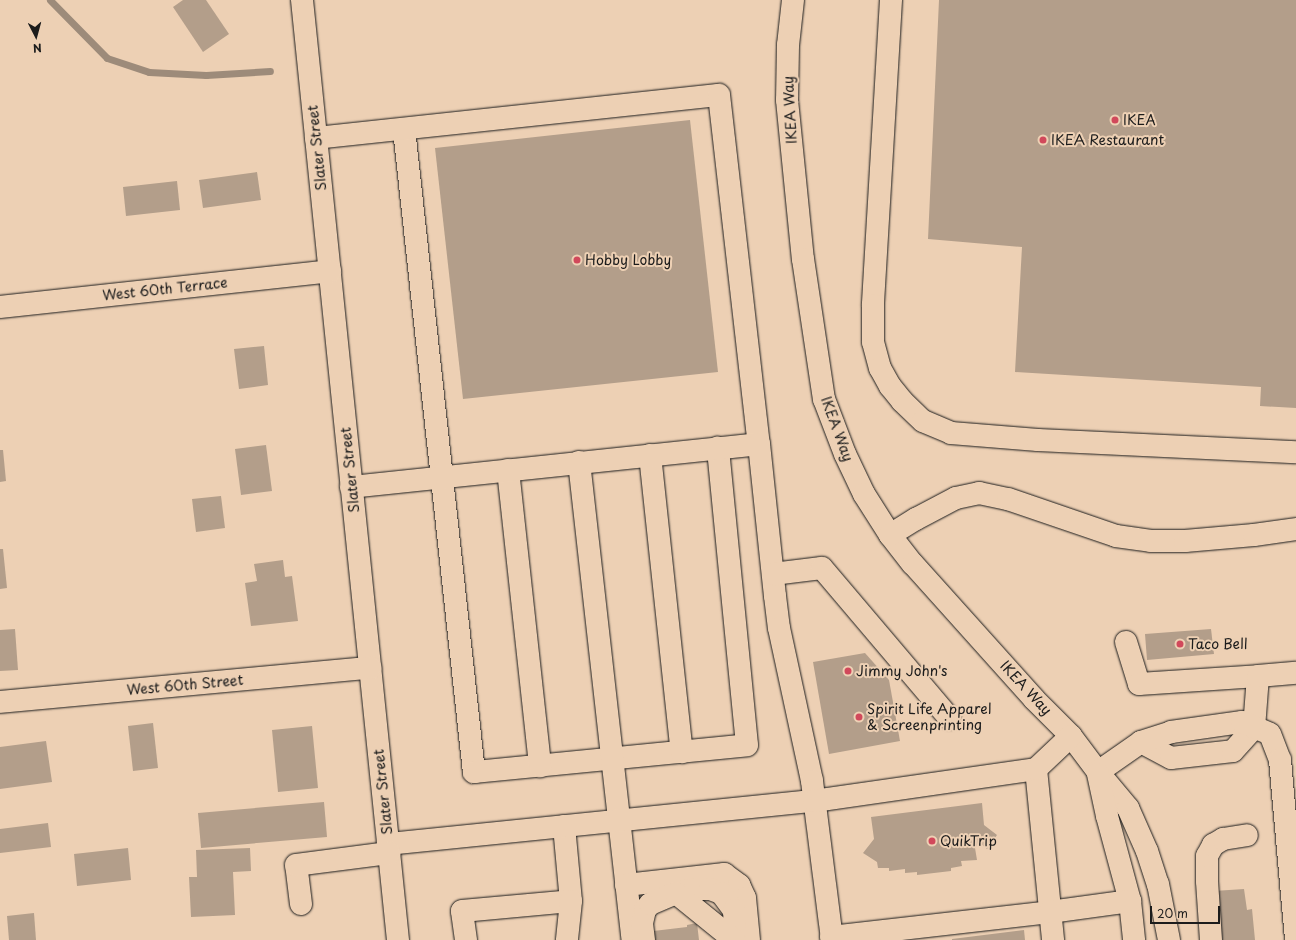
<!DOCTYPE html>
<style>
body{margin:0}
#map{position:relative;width:1296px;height:940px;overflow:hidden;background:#edd0b4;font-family:"Playpen Sans",sans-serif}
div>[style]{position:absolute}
.stream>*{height:7px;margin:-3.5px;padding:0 3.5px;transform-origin:3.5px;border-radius:3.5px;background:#9d8b7a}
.building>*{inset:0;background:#b39e8a}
.roads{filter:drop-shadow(0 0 1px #1c1c1c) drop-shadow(0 0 1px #1c1c1c)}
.minor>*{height:22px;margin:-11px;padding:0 11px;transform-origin:11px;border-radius:11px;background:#edd0b4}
.dots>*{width:11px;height:11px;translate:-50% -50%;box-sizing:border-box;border:2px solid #edd0b4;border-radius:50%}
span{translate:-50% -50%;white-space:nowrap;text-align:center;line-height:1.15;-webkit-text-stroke:4px #edd0b4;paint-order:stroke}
.street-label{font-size:14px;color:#1c1c1c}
.poi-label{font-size:14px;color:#1c1c1c}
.left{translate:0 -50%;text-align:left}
.north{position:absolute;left:16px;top:16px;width:40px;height:40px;-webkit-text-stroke:3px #edd0b4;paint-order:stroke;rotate:174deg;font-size:11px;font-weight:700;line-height:16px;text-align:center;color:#1c1c1c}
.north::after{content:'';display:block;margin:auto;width:14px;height:18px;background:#1c1c1c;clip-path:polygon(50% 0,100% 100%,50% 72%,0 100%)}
.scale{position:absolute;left:1150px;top:906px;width:70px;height:18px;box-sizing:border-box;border:2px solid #1c1c1c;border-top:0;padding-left:5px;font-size:12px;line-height:14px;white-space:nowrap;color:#1c1c1c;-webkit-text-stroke:3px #edd0b4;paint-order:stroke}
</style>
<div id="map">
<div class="stream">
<div style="left:50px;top:0;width:81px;rotate:45.5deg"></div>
<div style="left:107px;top:58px;width:44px;rotate:18.4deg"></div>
<div style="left:149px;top:72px;width:57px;rotate:3deg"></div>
<div style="left:206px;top:75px;width:64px;rotate:-3.6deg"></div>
</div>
<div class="building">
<div style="clip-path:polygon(183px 0,206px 0,229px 34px,203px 52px,173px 7px)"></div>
<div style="clip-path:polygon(939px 0,1296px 0,1296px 408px,1260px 406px,1261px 387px,1015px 372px,1022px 247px,928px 239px)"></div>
<div style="clip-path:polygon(690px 120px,718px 372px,463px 399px,435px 148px)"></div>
<div style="clip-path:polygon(257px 172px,261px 200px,203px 208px,199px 180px)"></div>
<div style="clip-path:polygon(177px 181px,180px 210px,126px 216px,123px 187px)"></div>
<div style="clip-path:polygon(264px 346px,268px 385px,239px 389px,234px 349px)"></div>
<div style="clip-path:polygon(266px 445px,272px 491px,241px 495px,235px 449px)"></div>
<div style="clip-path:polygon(0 450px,3px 450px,6px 481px,0 482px)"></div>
<div style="clip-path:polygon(221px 496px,225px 528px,196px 532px,192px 499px)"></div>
<div style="clip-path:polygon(0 549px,3px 549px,7px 588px,0 589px)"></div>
<div style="clip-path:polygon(283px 560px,285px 577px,292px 576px,298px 621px,251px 626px,245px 583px,257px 581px,254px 564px)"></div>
<div style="clip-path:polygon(15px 629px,18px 670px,0 671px,0 630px)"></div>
<div style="clip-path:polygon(1211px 629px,1214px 654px,1147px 660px,1145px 634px)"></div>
<div style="clip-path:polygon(865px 653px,889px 680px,900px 741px,829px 754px,813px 662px)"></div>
<div style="clip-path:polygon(153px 723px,158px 768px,133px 771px,128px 726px)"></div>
<div style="clip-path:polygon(312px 726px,318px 788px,278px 792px,272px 730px)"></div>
<div style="clip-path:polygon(46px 741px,52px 782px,0 789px,0 747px)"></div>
<div style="clip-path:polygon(324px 802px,327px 837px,201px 848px,198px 813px)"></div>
<div style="clip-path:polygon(982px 803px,984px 825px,997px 835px,987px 849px,979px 842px,975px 848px,977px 860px,961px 861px,962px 866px,951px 868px,951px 871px,917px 875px,917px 872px,905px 873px,905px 869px,889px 871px,889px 868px,878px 868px,877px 862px,863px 853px,874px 839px,871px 817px)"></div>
<div style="clip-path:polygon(48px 823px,51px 847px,0 853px,0 829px)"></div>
<div style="clip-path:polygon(128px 848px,131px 880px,77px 886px,74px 854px)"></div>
<div style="clip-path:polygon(250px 848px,251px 871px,233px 872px,235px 915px,191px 917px,189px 877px,197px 877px,196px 850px)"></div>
<div style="clip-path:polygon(1244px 889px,1247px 910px,1252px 909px,1255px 940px,1218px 940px,1214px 891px)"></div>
<div style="clip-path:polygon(34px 913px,36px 940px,9px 940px,7px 916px)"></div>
<div style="clip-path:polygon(697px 923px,699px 940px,646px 940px,645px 932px,687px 927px,687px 925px)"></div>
<div style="clip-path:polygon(1024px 930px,1025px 940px,952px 940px,952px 939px)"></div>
</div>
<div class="roads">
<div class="minor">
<div style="left:302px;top:0;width:945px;rotate:84.17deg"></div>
<div style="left:793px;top:0;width:45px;rotate:96.3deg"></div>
<div style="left:788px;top:45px;width:55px;rotate:91deg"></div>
<div style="left:787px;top:100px;width:160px;rotate:84.3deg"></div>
<div style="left:803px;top:259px;width:142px;rotate:81.5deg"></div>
<div style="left:824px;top:399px;width:59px;rotate:69.1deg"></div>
<div style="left:845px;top:454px;width:44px;rotate:64.6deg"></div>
<div style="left:864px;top:494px;width:49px;rotate:57.6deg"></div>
<div style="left:890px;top:535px;width:37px;rotate:52deg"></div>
<div style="left:913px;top:564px;width:181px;rotate:48.1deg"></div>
<div style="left:1034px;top:699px;width:52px;rotate:45deg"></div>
<div style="left:1071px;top:736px;width:45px;rotate:53.1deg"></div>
<div style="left:1098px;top:772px;width:47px;rotate:50.2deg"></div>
<div style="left:1128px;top:808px;width:47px;rotate:66.2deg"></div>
<div style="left:1147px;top:851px;width:35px;rotate:72deg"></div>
<div style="left:1158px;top:884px;width:57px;rotate:78.9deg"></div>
<div style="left:891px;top:0;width:306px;rotate:93.4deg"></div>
<div style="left:873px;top:305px;width:37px;rotate:90deg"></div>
<div style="left:873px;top:342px;width:27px;rotate:75deg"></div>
<div style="left:880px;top:368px;width:21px;rotate:61deg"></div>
<div style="left:890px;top:386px;width:19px;rotate:51deg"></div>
<div style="left:902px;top:401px;width:29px;rotate:44deg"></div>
<div style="left:923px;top:421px;width:30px;rotate:23deg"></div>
<div style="left:951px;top:433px;width:87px;rotate:4.6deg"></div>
<div style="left:1038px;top:440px;width:258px;rotate:2.7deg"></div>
<div style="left:404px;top:129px;width:647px;rotate:83.79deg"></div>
<div style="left:474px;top:772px;width:274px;rotate:-5.6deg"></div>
<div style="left:747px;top:745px;width:299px;rotate:-95.6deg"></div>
<div style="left:316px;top:138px;width:405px;rotate:-6.1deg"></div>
<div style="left:719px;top:95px;width:351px;rotate:83.5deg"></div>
<div style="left:0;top:307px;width:332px;rotate:-6.2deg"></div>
<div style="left:650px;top:455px;width:299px;rotate:83.9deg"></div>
<div style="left:579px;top:462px;width:481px;rotate:83.6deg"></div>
<div style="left:508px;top:470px;width:298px;rotate:83.8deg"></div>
<div style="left:351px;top:487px;width:410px;rotate:-6deg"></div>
<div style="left:759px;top:444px;width:153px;rotate:84deg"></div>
<div style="left:775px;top:596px;width:32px;rotate:83deg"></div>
<div style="left:779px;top:628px;width:157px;rotate:77.8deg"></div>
<div style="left:812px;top:781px;width:160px;rotate:82.8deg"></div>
<div style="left:890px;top:535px;width:31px;rotate:-32deg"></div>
<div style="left:916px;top:519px;width:45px;rotate:-27.7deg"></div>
<div style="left:956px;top:498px;width:24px;rotate:-12deg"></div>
<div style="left:979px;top:493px;width:30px;rotate:12deg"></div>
<div style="left:1008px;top:499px;width:114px;rotate:18.9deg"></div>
<div style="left:1116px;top:536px;width:35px;rotate:8deg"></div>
<div style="left:1151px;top:541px;width:34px"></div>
<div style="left:1185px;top:541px;width:69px;rotate:-5deg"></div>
<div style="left:1254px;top:535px;width:42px;rotate:-8.1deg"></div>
<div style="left:773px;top:574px;width:49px;rotate:-7deg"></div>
<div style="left:822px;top:568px;width:197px;rotate:49.7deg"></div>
<div style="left:1126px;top:642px;width:44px;rotate:72.8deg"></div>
<div style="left:1139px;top:684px;width:119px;rotate:-3.8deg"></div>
<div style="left:0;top:702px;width:372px;rotate:-5.3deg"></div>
<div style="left:1141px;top:742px;width:34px;rotate:28deg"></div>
<div style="left:1171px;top:758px;width:62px;rotate:-6.4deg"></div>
<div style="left:1233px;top:751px;width:31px;rotate:-48deg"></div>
<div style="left:1254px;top:728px;width:52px;rotate:-85.6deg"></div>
<div style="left:1258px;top:676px;width:38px;rotate:-5deg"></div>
<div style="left:1036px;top:769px;width:172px;rotate:84.3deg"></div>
<div style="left:1098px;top:772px;width:52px;rotate:-34.9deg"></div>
<div style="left:1141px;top:742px;width:32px;rotate:-18deg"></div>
<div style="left:1171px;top:732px;width:72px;rotate:-8deg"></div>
<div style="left:1242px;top:722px;width:30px;rotate:23deg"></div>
<div style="left:1270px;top:734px;width:28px;rotate:69deg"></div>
<div style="left:1280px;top:760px;width:181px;rotate:84.9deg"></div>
<div style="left:1098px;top:774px;width:43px;rotate:77.9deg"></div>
<div style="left:1107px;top:816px;width:88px;rotate:74.9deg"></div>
<div style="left:1130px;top:901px;width:39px;rotate:84deg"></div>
<div style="left:564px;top:826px;width:75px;rotate:84.7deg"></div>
<div style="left:388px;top:844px;width:428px;rotate:-5.8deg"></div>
<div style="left:814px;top:801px;width:224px;rotate:-8.2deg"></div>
<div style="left:1036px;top:769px;width:48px;rotate:-43.3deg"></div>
<div style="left:626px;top:885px;width:99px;rotate:-6.4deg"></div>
<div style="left:724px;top:874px;width:19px;rotate:36deg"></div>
<div style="left:739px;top:885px;width:14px;rotate:65deg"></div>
<div style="left:745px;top:898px;width:42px;rotate:84.6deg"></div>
<div style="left:685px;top:891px;width:9px;rotate:-13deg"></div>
<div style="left:694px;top:889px;width:16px"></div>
<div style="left:710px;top:889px;width:12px;rotate:20deg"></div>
<div style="left:721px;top:893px;width:21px;rotate:53deg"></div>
<div style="left:734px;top:910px;width:22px;rotate:87deg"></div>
<div style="left:301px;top:904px;width:39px;rotate:-97deg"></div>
<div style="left:296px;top:865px;width:94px;rotate:-7.4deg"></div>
<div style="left:831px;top:937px;width:220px;rotate:-6.5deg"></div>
<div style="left:1050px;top:912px;width:81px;rotate:-7.8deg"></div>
<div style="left:466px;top:940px;width:29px;rotate:-98deg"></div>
<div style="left:462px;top:911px;width:109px;rotate:-5.2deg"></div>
<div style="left:571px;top:901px;width:39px;rotate:96deg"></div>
<div style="left:644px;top:940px;width:17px;rotate:-97deg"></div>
<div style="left:642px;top:923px;width:13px;rotate:-77deg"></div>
<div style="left:645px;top:910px;width:8px;rotate:-50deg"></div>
<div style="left:650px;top:904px;width:28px;rotate:-23deg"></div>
<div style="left:676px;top:893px;width:75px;rotate:39deg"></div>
<div style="left:1211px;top:940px;width:59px;rotate:-93.9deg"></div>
<div style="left:1207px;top:881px;width:25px;rotate:-90deg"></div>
<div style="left:1207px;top:856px;width:13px;rotate:-61deg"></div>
<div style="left:1213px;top:845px;width:12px;rotate:-31deg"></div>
<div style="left:1223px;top:839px;width:24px;rotate:-9deg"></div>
</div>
</div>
<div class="dots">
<div style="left:1115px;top:120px;background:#d1495b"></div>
<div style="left:1043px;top:140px;background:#d1495b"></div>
<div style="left:577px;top:260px;background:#d1495b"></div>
<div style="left:1180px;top:644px;background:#d1495b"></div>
<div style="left:848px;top:671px;background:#d1495b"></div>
<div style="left:859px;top:717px;background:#d1495b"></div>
<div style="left:932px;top:841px;background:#d1495b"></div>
</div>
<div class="street-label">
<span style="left:790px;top:110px;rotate:-93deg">IKEA Way</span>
<span style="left:317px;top:148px;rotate:-96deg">Slater Street</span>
<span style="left:165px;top:289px;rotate:-6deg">West 60th Terrace</span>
<span style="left:837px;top:429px;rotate:70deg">IKEA Way</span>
<span style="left:350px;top:470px;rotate:-96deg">Slater Street</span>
<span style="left:185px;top:685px;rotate:-5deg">West 60th Street</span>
<span style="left:1026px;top:688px;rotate:47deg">IKEA Way</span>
<span style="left:383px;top:792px;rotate:-96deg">Slater Street</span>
</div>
<div class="poi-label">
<span class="left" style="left:1123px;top:120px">IKEA</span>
<span class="left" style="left:1051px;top:140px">IKEA Restaurant</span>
<span class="left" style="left:585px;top:260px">Hobby Lobby</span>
<span class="left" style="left:1188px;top:644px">Taco Bell</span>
<span class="left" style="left:856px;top:671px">Jimmy John's</span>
<span class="left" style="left:867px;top:717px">Spirit Life Apparel<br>&amp; Screenprinting</span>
<span class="left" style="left:940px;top:841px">QuikTrip</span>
</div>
<div class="north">N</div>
<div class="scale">20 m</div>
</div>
